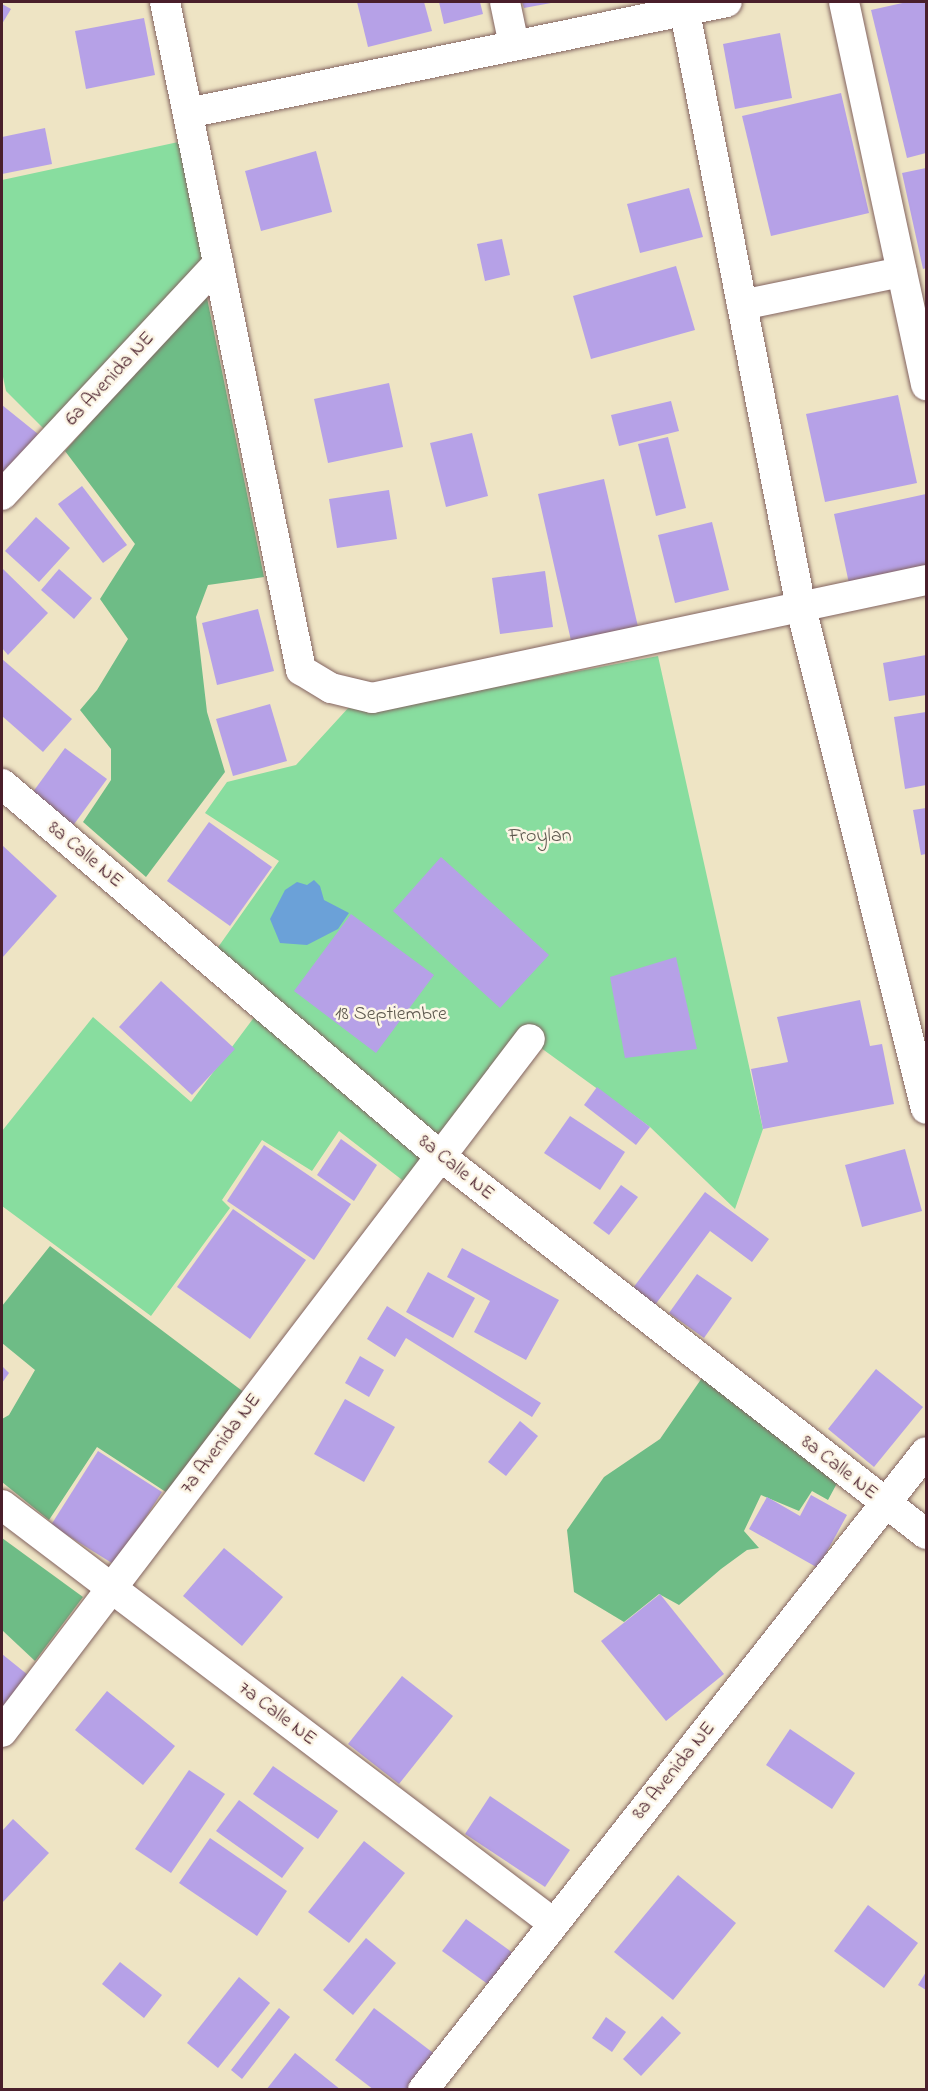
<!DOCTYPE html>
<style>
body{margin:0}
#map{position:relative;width:928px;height:2091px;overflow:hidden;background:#eee4c4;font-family:"Indie Flower",sans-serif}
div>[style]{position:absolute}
.green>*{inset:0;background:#88dd9f}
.forest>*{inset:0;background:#6ebc86}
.water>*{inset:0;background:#6ba1d8}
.building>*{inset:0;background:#b6a1e7}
.roads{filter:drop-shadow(0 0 2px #836461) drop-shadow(0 0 2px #836461)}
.minor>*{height:30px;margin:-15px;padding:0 15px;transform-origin:15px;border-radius:15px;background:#fff}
span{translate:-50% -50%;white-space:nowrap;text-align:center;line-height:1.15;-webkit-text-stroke:5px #fcf5e5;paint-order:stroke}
.street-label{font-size:20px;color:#4a1f2b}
.park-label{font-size:20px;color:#5d584e}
.frame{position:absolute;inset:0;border:3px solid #4a1f2b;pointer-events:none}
</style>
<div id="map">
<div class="green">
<div style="clip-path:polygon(183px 141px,206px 260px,45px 430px,6px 391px,2px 372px,2px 180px)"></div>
<div style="clip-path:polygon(658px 656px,763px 1129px,735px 1209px,650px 1127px,530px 1040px,439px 1155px,209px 960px,279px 861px,205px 813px,227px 782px,296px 765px,350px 706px,375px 710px)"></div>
<div style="clip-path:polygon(258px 1012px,428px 1157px,406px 1183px,339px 1131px,312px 1171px,262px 1140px,222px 1200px,230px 1208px,151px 1316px,2px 1206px,2px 1131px,93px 1017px,191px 1102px)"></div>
</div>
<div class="forest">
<div style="clip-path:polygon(206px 293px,264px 577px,208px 585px,196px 617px,207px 712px,225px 772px,146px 877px,83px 822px,111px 780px,111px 749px,80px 710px,97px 690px,128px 639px,100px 599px,135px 544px,65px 451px)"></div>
<div style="clip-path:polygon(50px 1246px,249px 1396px,172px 1496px,97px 1447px,49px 1520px,2px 1482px,2px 1419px,9px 1415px,35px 1370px,2px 1343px,2px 1306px)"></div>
<div style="clip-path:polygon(706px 1372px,842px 1474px,828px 1500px,812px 1491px,799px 1511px,761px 1495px,744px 1531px,759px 1548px,747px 1550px,721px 1569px,679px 1605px,659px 1594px,624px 1622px,574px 1592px,567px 1530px,604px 1477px,660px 1439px)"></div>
<div style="clip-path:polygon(2px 1538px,83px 1597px,35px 1661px,2px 1630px)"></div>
</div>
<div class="water">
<div style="clip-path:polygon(314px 880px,320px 886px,324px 900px,349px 913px,338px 929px,307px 945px,280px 943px,270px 919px,285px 890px,297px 882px,307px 885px)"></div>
</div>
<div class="building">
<div style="clip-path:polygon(357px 2px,424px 2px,432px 31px,368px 47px)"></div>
<div style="clip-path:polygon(439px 2px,480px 2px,483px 14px,444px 24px)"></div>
<div style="clip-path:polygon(522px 2px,551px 2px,551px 3px,524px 8px)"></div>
<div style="clip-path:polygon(907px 2px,926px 2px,926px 153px,907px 158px,871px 10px)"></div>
<div style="clip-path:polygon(2px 4px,11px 9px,2px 24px)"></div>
<div style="clip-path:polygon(144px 18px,155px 75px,86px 89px,75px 31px)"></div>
<div style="clip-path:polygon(780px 33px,792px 98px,735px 109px,723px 44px)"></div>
<div style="clip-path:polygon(841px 93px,869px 213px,771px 236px,742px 116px)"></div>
<div style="clip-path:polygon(45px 128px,52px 164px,2px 174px,2px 137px)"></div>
<div style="clip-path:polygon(316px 151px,332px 212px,261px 231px,245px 171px)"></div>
<div style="clip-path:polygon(926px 168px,926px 268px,923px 269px,902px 173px)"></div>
<div style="clip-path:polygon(689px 188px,703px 237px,640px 253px,627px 204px)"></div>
<div style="clip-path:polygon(502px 239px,510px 275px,485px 281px,477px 244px)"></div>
<div style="clip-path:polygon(676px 266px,695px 330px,591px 359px,573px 296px)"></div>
<div style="clip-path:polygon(389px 383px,403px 447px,328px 463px,314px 399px)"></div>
<div style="clip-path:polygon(898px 395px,917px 483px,825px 502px,806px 414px)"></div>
<div style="clip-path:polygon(671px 401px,679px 431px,619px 446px,611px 415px)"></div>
<div style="clip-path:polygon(2px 405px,38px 434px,2px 478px)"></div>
<div style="clip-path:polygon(472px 433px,488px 496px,446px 507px,430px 443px)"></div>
<div style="clip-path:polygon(668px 437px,686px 508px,656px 516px,638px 444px)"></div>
<div style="clip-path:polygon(604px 479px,639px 631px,572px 645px,538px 494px)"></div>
<div style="clip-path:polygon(82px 486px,127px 545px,103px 563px,58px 504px)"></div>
<div style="clip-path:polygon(389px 490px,397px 539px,337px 548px,329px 499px)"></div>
<div style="clip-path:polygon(926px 494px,926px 572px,850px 588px,834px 514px)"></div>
<div style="clip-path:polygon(36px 517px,70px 548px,39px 582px,5px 551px)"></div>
<div style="clip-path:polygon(712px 522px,729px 590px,675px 603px,658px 535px)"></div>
<div style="clip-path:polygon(2px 568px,48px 613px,8px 655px,2px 648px)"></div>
<div style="clip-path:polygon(59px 569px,92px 598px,74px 619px,41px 590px)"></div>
<div style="clip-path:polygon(545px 571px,553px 627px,500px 634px,492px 578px)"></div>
<div style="clip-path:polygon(258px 609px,274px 671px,217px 685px,202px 623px)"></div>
<div style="clip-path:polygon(926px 655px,926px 695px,889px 701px,883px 663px)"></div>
<div style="clip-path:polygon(2px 659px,72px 719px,43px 752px,2px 716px)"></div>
<div style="clip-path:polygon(270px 704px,287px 761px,233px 776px,216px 719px)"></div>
<div style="clip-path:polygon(926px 712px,926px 785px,905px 789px,894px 717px)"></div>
<div style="clip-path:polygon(65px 748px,107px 779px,72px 827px,30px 796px)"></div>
<div style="clip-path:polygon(926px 808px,926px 854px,921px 855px,913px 810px)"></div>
<div style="clip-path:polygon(209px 822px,272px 867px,230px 926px,167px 881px)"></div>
<div style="clip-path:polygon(2px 845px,57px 896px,2px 958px)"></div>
<div style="clip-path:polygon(441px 857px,549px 955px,500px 1008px,393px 911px)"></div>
<div style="clip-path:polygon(351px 914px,434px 975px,376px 1053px,294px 991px)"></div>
<div style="clip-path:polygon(676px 957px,697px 1049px,625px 1058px,610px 977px)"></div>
<div style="clip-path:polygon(161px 981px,235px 1049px,192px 1095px,119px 1027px)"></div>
<div style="clip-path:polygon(860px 1000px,870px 1046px,882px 1044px,894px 1104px,763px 1129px,751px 1069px,788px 1062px,777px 1017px)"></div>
<div style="clip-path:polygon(597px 1087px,650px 1127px,636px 1145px,584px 1105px)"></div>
<div style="clip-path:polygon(570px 1116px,625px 1152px,600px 1190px,544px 1153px)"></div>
<div style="clip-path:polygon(341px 1139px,377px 1165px,354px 1201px,317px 1175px)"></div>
<div style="clip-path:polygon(264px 1145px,351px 1204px,314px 1260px,227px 1201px)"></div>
<div style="clip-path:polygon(905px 1149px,922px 1211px,862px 1227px,845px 1165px)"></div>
<div style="clip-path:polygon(621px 1185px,638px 1197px,609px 1235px,593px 1223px)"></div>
<div style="clip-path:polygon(705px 1192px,769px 1239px,752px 1262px,710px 1231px,655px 1305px,633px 1288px)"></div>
<div style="clip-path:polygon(233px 1209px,306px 1260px,250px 1339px,177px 1287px)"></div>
<div style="clip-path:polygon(462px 1248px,559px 1300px,526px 1360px,474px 1332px,490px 1301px,447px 1277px)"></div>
<div style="clip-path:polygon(428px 1272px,475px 1298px,453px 1338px,406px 1312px)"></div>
<div style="clip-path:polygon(697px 1274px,732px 1298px,704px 1338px,669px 1313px)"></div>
<div style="clip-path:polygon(387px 1306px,541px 1403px,532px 1417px,406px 1338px,395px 1357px,367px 1339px)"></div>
<div style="clip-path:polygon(360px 1356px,384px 1370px,369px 1397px,345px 1383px)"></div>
<div style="clip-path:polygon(2px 1366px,9px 1373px,2px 1383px)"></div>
<div style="clip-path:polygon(876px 1369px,923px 1407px,874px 1467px,828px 1429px)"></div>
<div style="clip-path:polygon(345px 1399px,395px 1427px,364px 1482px,314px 1454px)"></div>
<div style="clip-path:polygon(520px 1421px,538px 1436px,506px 1476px,488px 1462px)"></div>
<div style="clip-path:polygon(98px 1451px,162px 1492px,115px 1565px,51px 1525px)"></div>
<div style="clip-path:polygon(811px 1495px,847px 1515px,818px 1568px,749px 1529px,767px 1497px,800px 1516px)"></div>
<div style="clip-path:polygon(224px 1548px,283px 1597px,242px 1646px,183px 1596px)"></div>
<div style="clip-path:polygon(660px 1594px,724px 1674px,666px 1721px,601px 1641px)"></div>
<div style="clip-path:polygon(2px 1654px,28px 1675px,2px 1709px)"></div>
<div style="clip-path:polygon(402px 1676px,453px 1716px,399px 1784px,348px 1744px)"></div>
<div style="clip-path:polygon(107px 1691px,175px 1746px,143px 1785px,75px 1730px)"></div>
<div style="clip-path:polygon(790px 1729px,855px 1773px,832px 1809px,766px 1765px)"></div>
<div style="clip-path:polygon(273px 1766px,338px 1811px,318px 1839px,253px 1794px)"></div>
<div style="clip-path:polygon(189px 1770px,225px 1794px,171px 1873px,135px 1849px)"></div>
<div style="clip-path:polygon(490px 1796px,570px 1850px,545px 1887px,465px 1834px)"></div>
<div style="clip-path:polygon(239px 1800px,304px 1848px,282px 1878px,216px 1831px)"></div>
<div style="clip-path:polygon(13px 1819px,49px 1853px,2px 1903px,2px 1831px)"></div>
<div style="clip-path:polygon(210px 1838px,287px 1891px,257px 1936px,179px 1883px)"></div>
<div style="clip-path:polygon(364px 1841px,405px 1873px,349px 1943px,308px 1912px)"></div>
<div style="clip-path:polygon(678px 1875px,736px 1923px,673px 2000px,614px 1952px)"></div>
<div style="clip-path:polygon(868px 1905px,918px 1943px,884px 1988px,834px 1951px)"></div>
<div style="clip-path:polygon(466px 1919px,513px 1953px,489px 1985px,442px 1951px)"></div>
<div style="clip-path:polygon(366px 1938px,396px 1963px,353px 2015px,323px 1990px)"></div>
<div style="clip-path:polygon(120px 1962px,162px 1995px,144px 2018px,102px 1984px)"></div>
<div style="clip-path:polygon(926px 1972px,926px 1990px,918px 1985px)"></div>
<div style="clip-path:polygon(239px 1977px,270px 2003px,218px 2068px,187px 2043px)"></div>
<div style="clip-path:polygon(279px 2008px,290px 2017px,242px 2079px,231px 2070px)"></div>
<div style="clip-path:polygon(374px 2008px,436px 2055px,410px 2090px,374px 2090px,335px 2060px)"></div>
<div style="clip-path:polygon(662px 2016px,681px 2033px,641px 2076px,623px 2059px)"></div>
<div style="clip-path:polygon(606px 2017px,626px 2032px,612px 2052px,592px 2038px)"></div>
<div style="clip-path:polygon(295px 2053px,341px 2090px,266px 2090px)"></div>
</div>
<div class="roads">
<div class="minor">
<div style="left:165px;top:2px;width:682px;rotate:78.49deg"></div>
<div style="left:301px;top:670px;width:35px;rotate:31deg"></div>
<div style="left:331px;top:688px;width:42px;rotate:13.7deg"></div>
<div style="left:372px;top:698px;width:566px;rotate:-12.02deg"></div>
<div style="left:505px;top:2px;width:44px;rotate:78.2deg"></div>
<div style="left:683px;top:2px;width:617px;rotate:78.98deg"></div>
<div style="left:801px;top:608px;width:516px;rotate:75.99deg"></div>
<div style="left:844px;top:2px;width:392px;rotate:77.9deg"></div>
<div style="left:188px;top:113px;width:550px;rotate:-11.64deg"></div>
<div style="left:742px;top:305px;width:163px;rotate:-11.7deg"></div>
<div style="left:2px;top:495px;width:317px;rotate:-47deg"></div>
<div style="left:2px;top:784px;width:573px;rotate:40.33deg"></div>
<div style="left:439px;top:1155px;width:617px;rotate:37.89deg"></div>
<div style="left:2px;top:1505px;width:692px;rotate:37.18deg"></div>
<div style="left:2px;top:1732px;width:871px;rotate:-52.7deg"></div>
<div style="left:423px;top:2090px;width:812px;rotate:-51.75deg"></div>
</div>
</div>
<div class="street-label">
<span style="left:110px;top:379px;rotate:-47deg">6a Avenida NE</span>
<span style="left:85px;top:855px;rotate:40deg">8a Calle NE</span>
<span style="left:456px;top:1168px;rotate:39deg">8a Calle NE</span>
<span style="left:221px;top:1444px;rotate:-53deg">7a Avenida NE</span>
<span style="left:839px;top:1468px;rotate:38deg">8a Calle NE</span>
<span style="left:277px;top:1714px;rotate:37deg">7a Calle NE</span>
<span style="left:674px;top:1771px;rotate:-51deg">8a Avenida NE</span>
</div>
<div class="park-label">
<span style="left:540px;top:836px">Froylan</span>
<span style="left:391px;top:1014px">18 Septiembre</span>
</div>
<div class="frame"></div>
</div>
